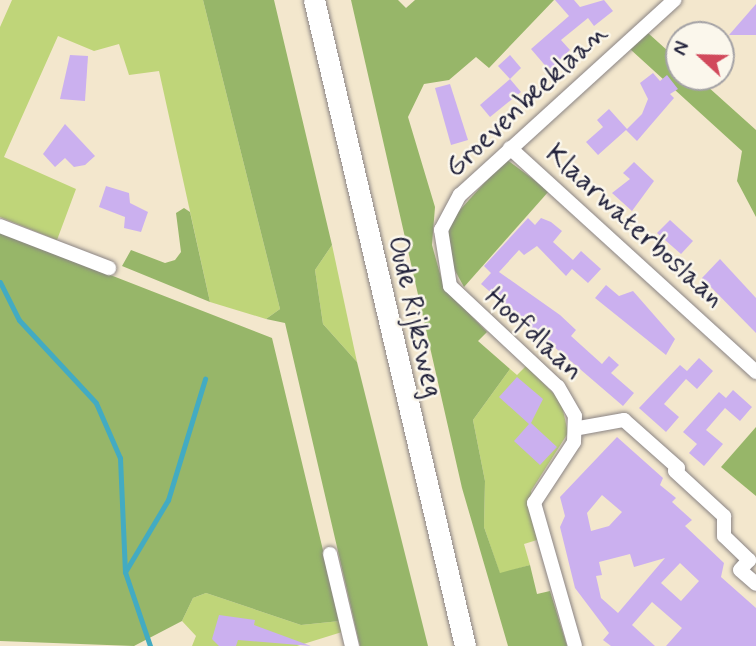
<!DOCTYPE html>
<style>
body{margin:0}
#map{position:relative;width:756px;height:646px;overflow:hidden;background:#f3e7cd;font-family:Mynerve,sans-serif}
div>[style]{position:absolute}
.green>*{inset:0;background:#bfd579}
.forest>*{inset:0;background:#97b669}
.stream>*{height:5px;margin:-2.5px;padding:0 2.5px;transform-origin:2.5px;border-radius:2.5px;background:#43abc2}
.building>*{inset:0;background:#cbb0ef}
.roads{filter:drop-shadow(0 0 2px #8a8484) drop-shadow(0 0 2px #8a8484)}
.street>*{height:14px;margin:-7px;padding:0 7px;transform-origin:7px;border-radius:7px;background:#fff}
.primary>*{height:21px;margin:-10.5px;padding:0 10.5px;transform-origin:10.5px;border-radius:10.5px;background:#fff}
span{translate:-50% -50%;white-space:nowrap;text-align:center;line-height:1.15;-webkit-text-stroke:5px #fbf7ec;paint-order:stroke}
.street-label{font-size:28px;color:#22223b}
.north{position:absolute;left:665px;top:21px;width:70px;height:70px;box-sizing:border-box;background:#fbf7ec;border:2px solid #a4a2a5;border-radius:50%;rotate:292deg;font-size:19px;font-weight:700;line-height:28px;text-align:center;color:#22223b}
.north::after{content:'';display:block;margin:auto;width:24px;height:32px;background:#d1495b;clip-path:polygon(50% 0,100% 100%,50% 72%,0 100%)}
</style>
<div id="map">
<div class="green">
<div style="clip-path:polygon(12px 0,203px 0,280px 309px,266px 319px,210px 302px,159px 71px,129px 75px,119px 44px,94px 51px,58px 36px,4px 157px,76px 189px,57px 240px,0 217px,0 27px)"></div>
<div style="clip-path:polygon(332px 245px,357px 362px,323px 324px,315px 270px)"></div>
<div style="clip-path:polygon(526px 366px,561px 401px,568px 433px,531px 491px,537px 540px,524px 544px,530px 565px,500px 574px,484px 527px,485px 481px,473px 420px,510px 369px,517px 375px)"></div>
<div style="clip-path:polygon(206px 593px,301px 625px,340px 621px,342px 632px,297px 646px,192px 646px,196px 636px,182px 621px,193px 598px)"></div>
</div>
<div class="forest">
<div style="clip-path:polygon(203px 0,274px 0,332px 245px,315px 270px,323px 324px,357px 362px,428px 646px,360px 646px,285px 323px,266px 319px,280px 309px)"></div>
<div style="clip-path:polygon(351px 0,398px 0,406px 8px,415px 0,554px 0,489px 68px,476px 57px,449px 80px,424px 84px,408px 117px,435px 207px,432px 245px,444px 288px,487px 332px,478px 341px,510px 369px,473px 420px,485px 481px,484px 527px,500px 573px,530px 565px,537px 594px,550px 591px,567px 646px,508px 646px,462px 488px)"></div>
<div style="clip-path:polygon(648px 33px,679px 61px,679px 77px,697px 77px,756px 130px,756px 217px,737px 181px,742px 151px,630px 49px)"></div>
<div style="clip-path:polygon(506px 159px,549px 191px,464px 287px,447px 256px,450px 221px)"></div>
<div style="clip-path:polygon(184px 208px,190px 212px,210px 302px,122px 266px,131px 250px,165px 263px,175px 260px,181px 252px,176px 213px)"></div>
<div style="clip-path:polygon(0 232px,272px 338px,340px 621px,301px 625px,206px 593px,193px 598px,182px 621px,134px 646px,0 641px)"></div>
<div style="clip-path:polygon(756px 427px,756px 496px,721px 467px)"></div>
</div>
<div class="stream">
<div style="left:0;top:282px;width:42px;rotate:63.4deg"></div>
<div style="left:19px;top:320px;width:113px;rotate:47.1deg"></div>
<div style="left:96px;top:403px;width:60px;rotate:66.4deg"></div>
<div style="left:120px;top:458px;width:114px;rotate:87.5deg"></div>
<div style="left:125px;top:572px;width:78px;rotate:71.3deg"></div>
<div style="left:125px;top:572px;width:84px;rotate:-59.2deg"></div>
<div style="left:168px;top:500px;width:127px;rotate:-73deg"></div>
</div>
<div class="building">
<div style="clip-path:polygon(555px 0,574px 0,580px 7px,604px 0,613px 11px,594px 26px,588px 18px,561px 40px,570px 50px,549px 70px,531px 49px,569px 16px)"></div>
<div style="clip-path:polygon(756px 4px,756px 35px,729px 35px)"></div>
<div style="clip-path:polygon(70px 55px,88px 56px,85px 101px,60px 99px)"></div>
<div style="clip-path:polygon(510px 55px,521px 68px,510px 79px,498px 66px)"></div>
<div style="clip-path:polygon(653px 73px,660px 81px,667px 75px,678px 89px,670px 94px,674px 98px,637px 141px,626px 130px,598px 155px,586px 142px,603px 127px,597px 120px,609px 109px,627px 129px,642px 114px,648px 99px,640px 83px)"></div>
<div style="clip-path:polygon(510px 79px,521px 92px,490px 117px,480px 105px)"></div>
<div style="clip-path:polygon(450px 84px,468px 140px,451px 145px,435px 88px)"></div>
<div style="clip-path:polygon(65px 124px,95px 156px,85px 165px,74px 167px,65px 158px,55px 167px,43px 154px)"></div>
<div style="clip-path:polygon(634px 162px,654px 181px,632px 211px,612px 193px,630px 179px,623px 173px)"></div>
<div style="clip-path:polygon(106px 186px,129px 193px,130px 203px,148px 212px,141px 232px,124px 228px,125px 217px,99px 207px)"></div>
<div style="clip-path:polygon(528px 218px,535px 225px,541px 218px,551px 222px,562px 231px,553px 242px,573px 260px,581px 251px,601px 269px,588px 283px,572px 269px,566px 276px,537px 246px,524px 255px,519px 250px,499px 272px,560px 315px,576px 330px,571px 336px,602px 364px,609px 356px,619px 365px,611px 373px,634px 393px,623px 406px,481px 284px,491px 273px,484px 266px)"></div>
<div style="clip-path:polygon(670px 220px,693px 241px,681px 254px,657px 233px)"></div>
<div style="clip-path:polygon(720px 259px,756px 298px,756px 333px,702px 278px)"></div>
<div style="clip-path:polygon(606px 285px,619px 296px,633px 291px,675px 339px,666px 355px,595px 298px)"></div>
<div style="clip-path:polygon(699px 358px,713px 371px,697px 389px,686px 379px,664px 404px,679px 417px,666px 432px,639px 408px,680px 365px,687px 371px)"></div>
<div style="clip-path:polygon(517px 377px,543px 399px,531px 423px,557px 447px,540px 465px,514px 441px,529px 424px,499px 397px)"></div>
<div style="clip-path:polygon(733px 390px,752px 407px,740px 421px,725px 408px,706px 430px,723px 444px,704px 466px,689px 453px,697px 444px,683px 432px,719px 392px,726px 398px)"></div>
<div style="clip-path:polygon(evenodd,617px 437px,663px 478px,660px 485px,676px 498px,672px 502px,692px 520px,685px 526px,724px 563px,721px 577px,756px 608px,756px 646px,666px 646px,682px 628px,652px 602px,632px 625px,655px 646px,611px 646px,603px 640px,609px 633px,575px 588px,560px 527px,565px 516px,560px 497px,617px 437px,602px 495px,622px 512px,609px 526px,591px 531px,587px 513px,602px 495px,617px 437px,630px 554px,634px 567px,665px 558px,618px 613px,601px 598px,596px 576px,602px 575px,599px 562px,630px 554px,617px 437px,680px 563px,699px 581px,681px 601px,661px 583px,680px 563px)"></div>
<div style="clip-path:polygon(219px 615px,255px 620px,254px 625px,311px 646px,238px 640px,236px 646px,219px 646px,212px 639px)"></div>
</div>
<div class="roads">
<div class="street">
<div style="left:510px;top:148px;width:333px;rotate:42.3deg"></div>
<div style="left:0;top:226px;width:117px;rotate:21.1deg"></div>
<div style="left:579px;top:428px;width:46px;rotate:-10.1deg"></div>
<div style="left:624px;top:420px;width:72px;rotate:41.6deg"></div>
<div style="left:678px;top:468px;width:4px;rotate:135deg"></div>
<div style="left:675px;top:471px;width:67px;rotate:42.6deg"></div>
<div style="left:724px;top:516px;width:20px;rotate:90deg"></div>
<div style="left:724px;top:536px;width:35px;rotate:44deg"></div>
<div style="left:749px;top:560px;width:13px;rotate:132deg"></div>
<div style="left:740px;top:570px;width:21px;rotate:41deg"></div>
<div style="left:330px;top:554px;width:95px;rotate:76.6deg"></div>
<div style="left:575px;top:646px;width:149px;rotate:-106deg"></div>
<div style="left:534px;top:503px;width:73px;rotate:-56.7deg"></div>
<div style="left:574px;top:442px;width:26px;rotate:-88deg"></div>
<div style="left:575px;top:416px;width:34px;rotate:-120deg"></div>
<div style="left:558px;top:387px;width:148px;rotate:-136.9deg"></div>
<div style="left:450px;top:286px;width:57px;rotate:-99.1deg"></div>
<div style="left:441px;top:230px;width:40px;rotate:-62deg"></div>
<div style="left:460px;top:195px;width:290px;rotate:-42.3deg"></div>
</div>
<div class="primary">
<div style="left:314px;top:0;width:663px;rotate:76.84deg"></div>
</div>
</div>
<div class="street-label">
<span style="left:527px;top:101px;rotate:-43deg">Groevenbeeklaan</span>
<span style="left:634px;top:227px;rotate:42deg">Klaarwaterboslaan</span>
<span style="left:414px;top:317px;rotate:77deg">Oude Rijksweg</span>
<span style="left:533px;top:335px;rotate:43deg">Hoofdlaan</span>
</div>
<div class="north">N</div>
</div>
